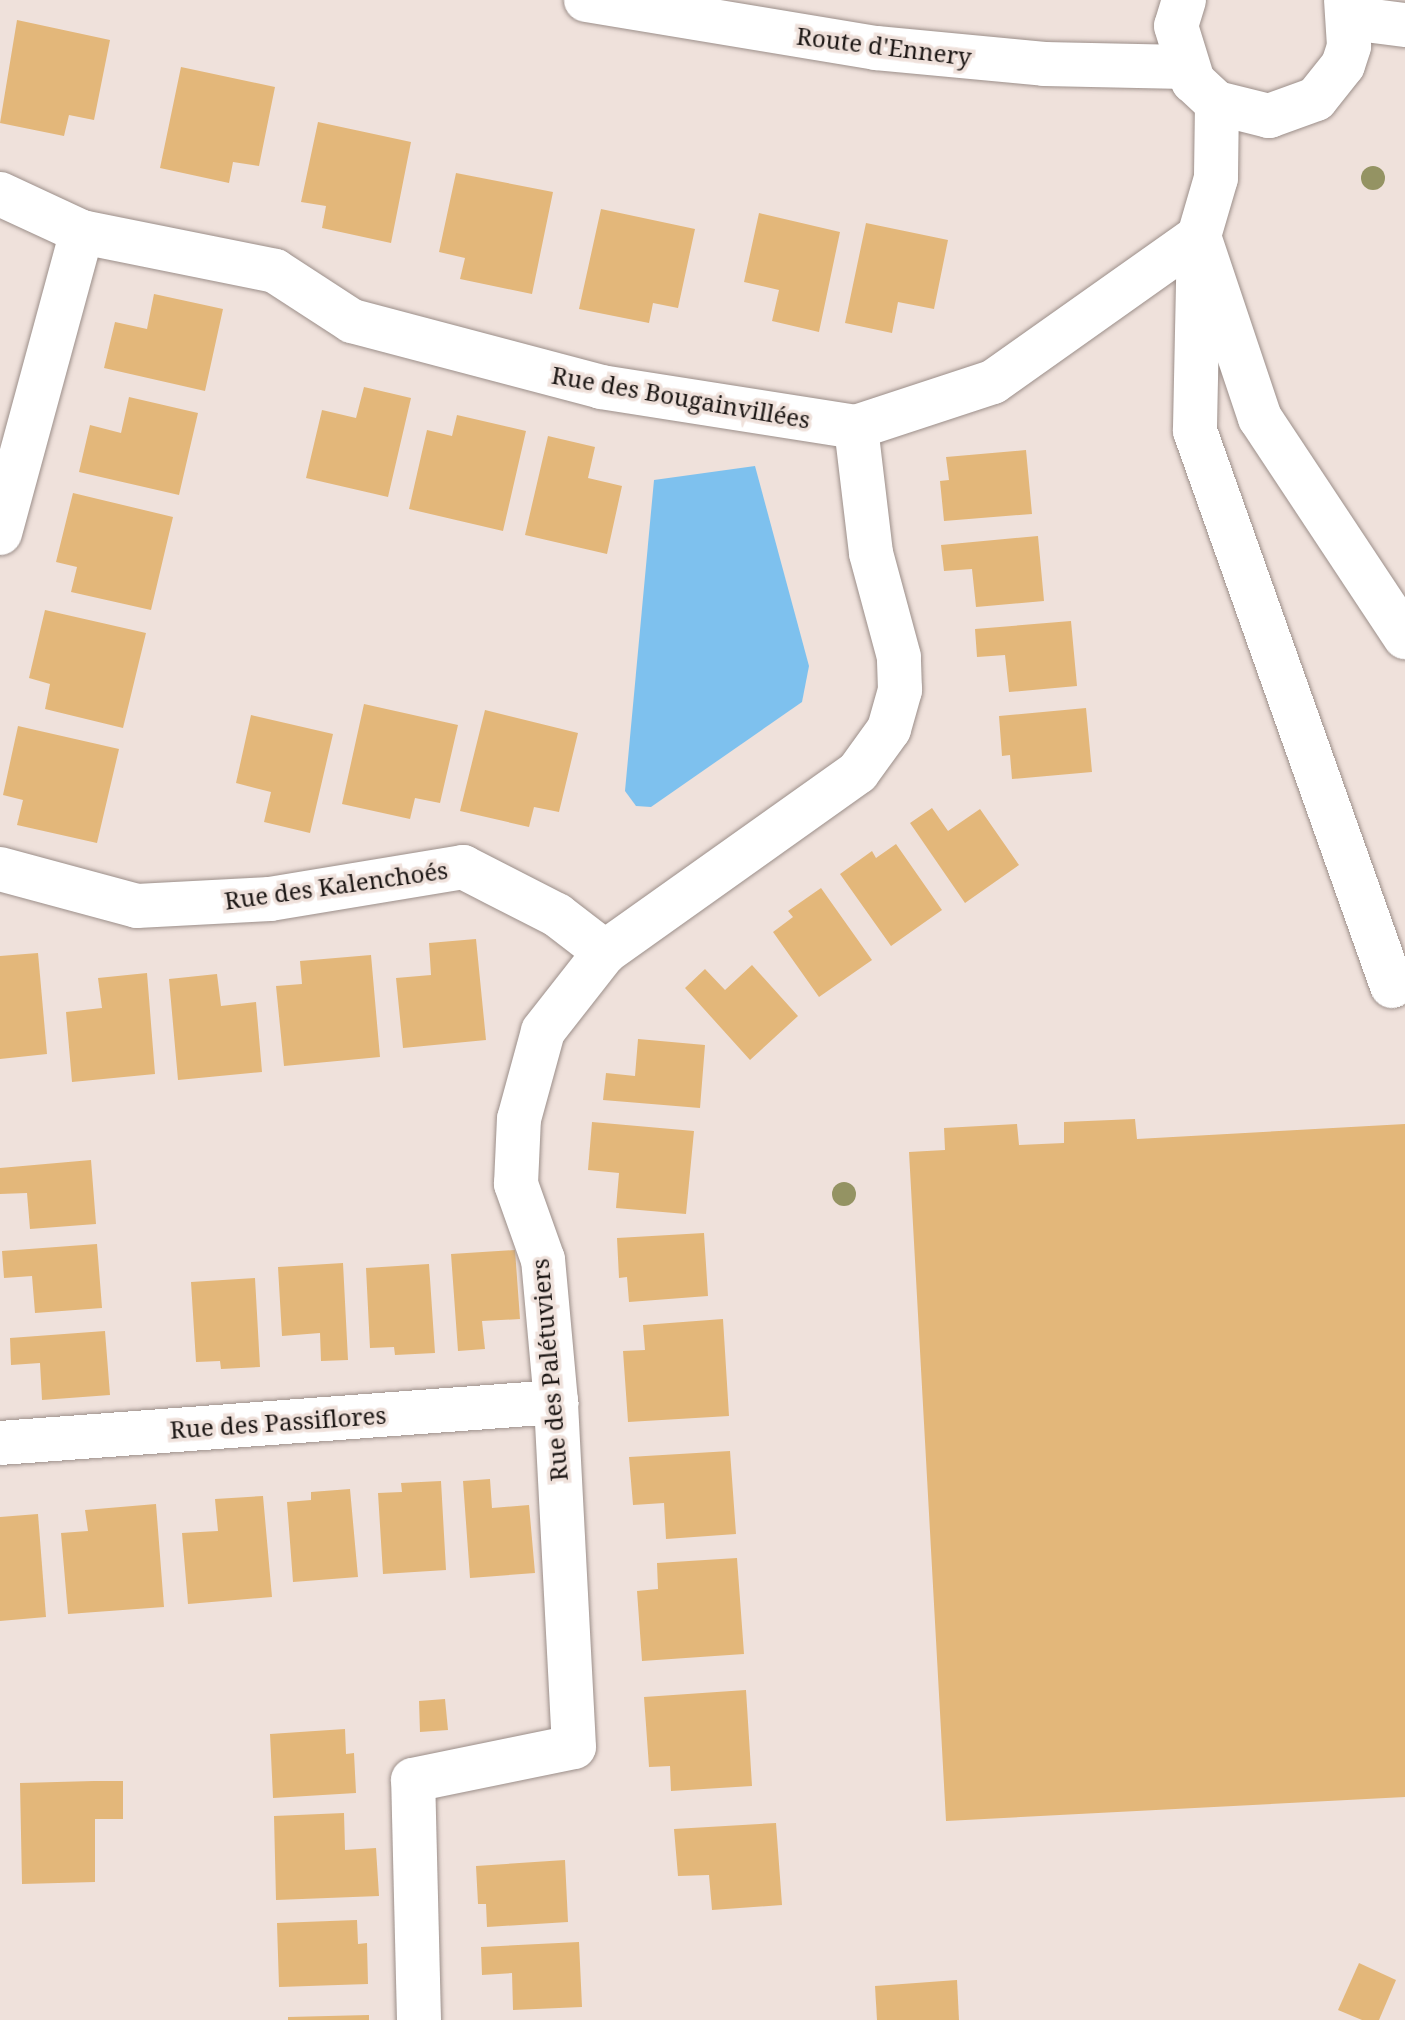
<!DOCTYPE html>
<meta charset="utf-8">
<style>
body{margin:0}
#map{position:relative;width:1405px;height:2020px;overflow:hidden;background:#efe1db;font-family:"Noto Serif",serif}
div>[style]{position:absolute}
.water>*{inset:0;background:#7ec1ee}
.building>*{inset:0;background:#e3b77a}
.roads{filter:drop-shadow(0 0 2px #9c8f8a) drop-shadow(0 0 2px #9c8f8a)}
.minor>*{height:44px;margin:-22px;padding:0 22px;transform-origin:22px;border-radius:22px;background:#fff}
.trees>*{width:24px;height:24px;margin:-12px;border-radius:50%;background:#949363}
span{translate:-50% -50%;white-space:nowrap;text-align:center;line-height:1.15;-webkit-text-stroke:7px #efe1db;paint-order:stroke}
.street-label{font-size:24px;color:#1b1614}
</style>
<div id="map">
<div class="water">
<div style="clip-path:polygon(755px 466px,809px 666px,802px 702px,651px 807px,636px 806px,625px 791px,654px 480px)"></div>
</div>
<div class="building">
<div style="clip-path:polygon(17px 20px,110px 40px,94px 120px,69px 115px,64px 136px,0 123px)"></div>
<div style="clip-path:polygon(181px 67px,275px 87px,259px 166px,233px 162px,229px 183px,160px 168px)"></div>
<div style="clip-path:polygon(318px 122px,411px 142px,391px 243px,322px 228px,326px 206px,301px 202px)"></div>
<div style="clip-path:polygon(456px 173px,553px 192px,532px 294px,460px 279px,465px 258px,439px 252px)"></div>
<div style="clip-path:polygon(601px 209px,695px 229px,678px 308px,653px 303px,649px 323px,579px 309px)"></div>
<div style="clip-path:polygon(759px 213px,840px 232px,819px 332px,772px 321px,779px 290px,744px 282px)"></div>
<div style="clip-path:polygon(866px 223px,948px 240px,934px 309px,898px 302px,892px 333px,845px 323px)"></div>
<div style="clip-path:polygon(154px 294px,223px 309px,205px 391px,104px 368px,115px 322px,147px 329px)"></div>
<div style="clip-path:polygon(364px 387px,411px 398px,388px 497px,306px 478px,322px 410px,356px 418px)"></div>
<div style="clip-path:polygon(129px 397px,198px 413px,179px 495px,79px 472px,90px 425px,121px 433px)"></div>
<div style="clip-path:polygon(457px 415px,526px 431px,503px 531px,409px 509px,427px 430px,452px 436px)"></div>
<div style="clip-path:polygon(548px 436px,595px 447px,588px 478px,622px 486px,607px 554px,525px 535px)"></div>
<div style="clip-path:polygon(1026px 450px,1032px 514px,944px 521px,940px 481px,949px 480px,946px 457px)"></div>
<div style="clip-path:polygon(73px 493px,173px 517px,151px 610px,71px 592px,77px 567px,56px 562px)"></div>
<div style="clip-path:polygon(1038px 536px,1044px 601px,976px 607px,972px 569px,944px 571px,941px 545px)"></div>
<div style="clip-path:polygon(45px 610px,146px 633px,123px 728px,45px 709px,50px 684px,29px 678px)"></div>
<div style="clip-path:polygon(1071px 621px,1077px 686px,1009px 692px,1005px 655px,977px 657px,975px 629px)"></div>
<div style="clip-path:polygon(364px 704px,458px 725px,440px 803px,415px 798px,410px 819px,342px 804px)"></div>
<div style="clip-path:polygon(1086px 708px,1092px 772px,1012px 779px,1010px 755px,1002px 756px,999px 716px)"></div>
<div style="clip-path:polygon(485px 710px,578px 733px,559px 812px,534px 807px,529px 827px,460px 811px)"></div>
<div style="clip-path:polygon(251px 715px,333px 734px,310px 833px,264px 822px,271px 792px,236px 783px)"></div>
<div style="clip-path:polygon(18px 726px,119px 749px,97px 843px,17px 825px,23px 800px,3px 795px)"></div>
<div style="clip-path:polygon(932px 808px,948px 831px,980px 809px,1019px 865px,965px 903px,910px 823px)"></div>
<div style="clip-path:polygon(896px 844px,942px 910px,891px 946px,840px 874px,872px 851px,876px 858px)"></div>
<div style="clip-path:polygon(821px 888px,872px 960px,819px 997px,773px 932px,793px 917px,788px 911px)"></div>
<div style="clip-path:polygon(476px 939px,486px 1040px,403px 1048px,396px 978px,431px 975px,429px 943px)"></div>
<div style="clip-path:polygon(38px 953px,47px 1054px,0 1059px,0 956px)"></div>
<div style="clip-path:polygon(371px 955px,380px 1057px,284px 1066px,276px 986px,302px 984px,300px 961px)"></div>
<div style="clip-path:polygon(752px 965px,798px 1016px,750px 1060px,685px 988px,705px 969px,725px 990px)"></div>
<div style="clip-path:polygon(147px 973px,155px 1074px,72px 1082px,66px 1012px,102px 1008px,98px 978px)"></div>
<div style="clip-path:polygon(217px 974px,221px 1006px,256px 1002px,262px 1072px,178px 1080px,169px 979px)"></div>
<div style="clip-path:polygon(638px 1039px,705px 1045px,700px 1108px,603px 1100px,606px 1073px,635px 1076px)"></div>
<div style="clip-path:polygon(1135px 1119px,1137px 1139px,1405px 1124px,1405px 1797px,946px 1821px,909px 1152px,945px 1150px,944px 1128px,1017px 1124px,1019px 1145px,1064px 1143px,1064px 1122px)"></div>
<div style="clip-path:polygon(592px 1122px,694px 1131px,686px 1214px,616px 1208px,619px 1173px,588px 1170px)"></div>
<div style="clip-path:polygon(91px 1160px,96px 1224px,30px 1229px,27px 1193px,0 1194px,0 1168px)"></div>
<div style="clip-path:polygon(704px 1233px,708px 1296px,629px 1302px,627px 1277px,619px 1278px,617px 1238px)"></div>
<div style="clip-path:polygon(97px 1244px,102px 1308px,35px 1313px,32px 1276px,4px 1278px,2px 1251px)"></div>
<div style="clip-path:polygon(515px 1250px,520px 1319px,482px 1321px,485px 1349px,458px 1351px,451px 1254px)"></div>
<div style="clip-path:polygon(343px 1263px,348px 1360px,321px 1361px,320px 1333px,282px 1336px,278px 1267px)"></div>
<div style="clip-path:polygon(429px 1264px,435px 1353px,395px 1355px,394px 1347px,370px 1348px,366px 1268px)"></div>
<div style="clip-path:polygon(255px 1278px,260px 1367px,221px 1369px,220px 1361px,196px 1362px,191px 1282px)"></div>
<div style="clip-path:polygon(723px 1319px,729px 1416px,628px 1422px,623px 1351px,645px 1350px,643px 1325px)"></div>
<div style="clip-path:polygon(105px 1331px,110px 1395px,42px 1400px,40px 1363px,11px 1365px,10px 1338px)"></div>
<div style="clip-path:polygon(730px 1451px,736px 1534px,666px 1539px,664px 1503px,633px 1505px,629px 1457px)"></div>
<div style="clip-path:polygon(490px 1479px,492px 1508px,529px 1505px,535px 1573px,470px 1578px,463px 1481px)"></div>
<div style="clip-path:polygon(441px 1481px,446px 1570px,383px 1574px,378px 1493px,402px 1492px,401px 1483px)"></div>
<div style="clip-path:polygon(350px 1489px,358px 1577px,293px 1582px,287px 1502px,311px 1500px,311px 1492px)"></div>
<div style="clip-path:polygon(263px 1496px,272px 1597px,188px 1604px,182px 1533px,218px 1531px,215px 1499px)"></div>
<div style="clip-path:polygon(156px 1504px,164px 1607px,68px 1614px,61px 1533px,88px 1531px,85px 1510px)"></div>
<div style="clip-path:polygon(38px 1514px,46px 1617px,0 1621px,0 1517px)"></div>
<div style="clip-path:polygon(737px 1558px,744px 1654px,642px 1661px,637px 1591px,658px 1589px,657px 1563px)"></div>
<div style="clip-path:polygon(746px 1690px,752px 1786px,671px 1791px,670px 1766px,649px 1767px,644px 1697px)"></div>
<div style="clip-path:polygon(445px 1699px,448px 1730px,420px 1732px,419px 1701px)"></div>
<div style="clip-path:polygon(345px 1729px,346px 1754px,354px 1753px,356px 1793px,273px 1798px,270px 1734px)"></div>
<div style="clip-path:polygon(94px 1781px,123px 1781px,123px 1819px,95px 1819px,95px 1882px,22px 1884px,20px 1783px)"></div>
<div style="clip-path:polygon(344px 1813px,345px 1850px,376px 1848px,379px 1896px,276px 1900px,274px 1816px)"></div>
<div style="clip-path:polygon(776px 1823px,782px 1905px,712px 1910px,709px 1875px,678px 1876px,674px 1829px)"></div>
<div style="clip-path:polygon(565px 1860px,568px 1922px,487px 1927px,486px 1904px,478px 1904px,476px 1866px)"></div>
<div style="clip-path:polygon(357px 1920px,358px 1944px,367px 1943px,368px 1984px,279px 1987px,277px 1923px)"></div>
<div style="clip-path:polygon(579px 1942px,582px 2007px,513px 2010px,512px 1973px,482px 1975px,481px 1947px)"></div>
<div style="clip-path:polygon(1359px 1963px,1396px 1980px,1379px 2020px,1362px 2020px,1338px 2010px)"></div>
<div style="clip-path:polygon(957px 1980px,959px 2020px,877px 2020px,875px 1986px)"></div>
<div style="clip-path:polygon(369px 2015px,369px 2020px,288px 2020px,288px 2017px)"></div>
</div>
<div class="roads">
<div class="minor">
<div style="left:586px;top:0;width:294px;rotate:9.4deg"></div>
<div style="left:876px;top:48px;width:169px;rotate:5.4deg"></div>
<div style="left:1044px;top:64px;width:141px;rotate:1.2deg"></div>
<div style="left:1184px;top:0;width:27px;rotate:107deg"></div>
<div style="left:1176px;top:26px;width:58px;rotate:72.8deg"></div>
<div style="left:1193px;top:81px;width:33px;rotate:43deg"></div>
<div style="left:1217px;top:103px;width:54px;rotate:14deg"></div>
<div style="left:1269px;top:116px;width:50px;rotate:-19.9deg"></div>
<div style="left:1316px;top:99px;width:43px;rotate:-51.5deg"></div>
<div style="left:1343px;top:65px;width:20px;rotate:-72deg"></div>
<div style="left:1349px;top:46px;width:46px;rotate:-93.7deg"></div>
<div style="left:1350px;top:18px;width:55px;rotate:7.3deg"></div>
<div style="left:1217px;top:103px;width:75px;rotate:90.8deg"></div>
<div style="left:1216px;top:178px;width:60px;rotate:106.3deg"></div>
<div style="left:1199px;top:236px;width:192px;rotate:71.5deg"></div>
<div style="left:1260px;top:418px;width:263px;rotate:56.5deg"></div>
<div style="left:0;top:194px;width:90px;rotate:24.9deg"></div>
<div style="left:82px;top:232px;width:197px;rotate:11.4deg"></div>
<div style="left:275px;top:271px;width:92px;rotate:33deg"></div>
<div style="left:352px;top:321px;width:258px;rotate:14.8deg"></div>
<div style="left:601px;top:387px;width:258px;rotate:8.9deg"></div>
<div style="left:856px;top:427px;width:144px;rotate:-18.2deg"></div>
<div style="left:993px;top:382px;width:252px;rotate:-35.3deg"></div>
<div style="left:1199px;top:236px;width:195px;rotate:91.2deg"></div>
<div style="left:1195px;top:431px;width:589px;rotate:70.46deg"></div>
<div style="left:0;top:533px;width:312px;rotate:-74.8deg"></div>
<div style="left:0;top:869px;width:142px;rotate:15.1deg"></div>
<div style="left:137px;top:906px;width:133px;rotate:-3deg"></div>
<div style="left:270px;top:899px;width:196px;rotate:-9.4deg"></div>
<div style="left:463px;top:867px;width:106px;rotate:27.1deg"></div>
<div style="left:557px;top:915px;width:61px;rotate:37.6deg"></div>
<div style="left:0;top:1443px;width:558px;rotate:-4.22deg"></div>
<div style="left:419px;top:2020px;width:240px;rotate:-91.4deg"></div>
<div style="left:413px;top:1780px;width:164px;rotate:-11.6deg"></div>
<div style="left:574px;top:1747px;width:345px;rotate:-93deg"></div>
<div style="left:556px;top:1402px;width:143px;rotate:-95.2deg"></div>
<div style="left:543px;top:1260px;width:81px;rotate:-109.6deg"></div>
<div style="left:516px;top:1184px;width:65px;rotate:-87.4deg"></div>
<div style="left:519px;top:1119px;width:91px;rotate:-74.7deg"></div>
<div style="left:543px;top:1031px;width:100px;rotate:-51.9deg"></div>
<div style="left:605px;top:952px;width:310px;rotate:-35.4deg"></div>
<div style="left:858px;top:772px;width:53px;rotate:-54.2deg"></div>
<div style="left:889px;top:729px;width:41px;rotate:-74.2deg"></div>
<div style="left:900px;top:690px;width:33px;rotate:-92deg"></div>
<div style="left:899px;top:657px;width:108px;rotate:-105.1deg"></div>
<div style="left:871px;top:553px;width:127px;rotate:-96.8deg"></div>
</div>
</div>
<div class="trees">
<div style="left:1373px;top:178px"></div>
<div style="left:844px;top:1194px"></div>
</div>
<div class="street-label">
<span style="left:884px;top:46px;rotate:7deg">Route d'Ennery</span>
<span style="left:681px;top:397px;rotate:10deg">Rue des Bougainvillées</span>
<span style="left:336px;top:885px;rotate:-8deg">Rue des Kalenchoés</span>
<span style="left:549px;top:1370px;rotate:-95deg">Rue des Palétuviers</span>
<span style="left:278px;top:1422px;rotate:-4deg">Rue des Passiflores</span>
</div>
</div>
